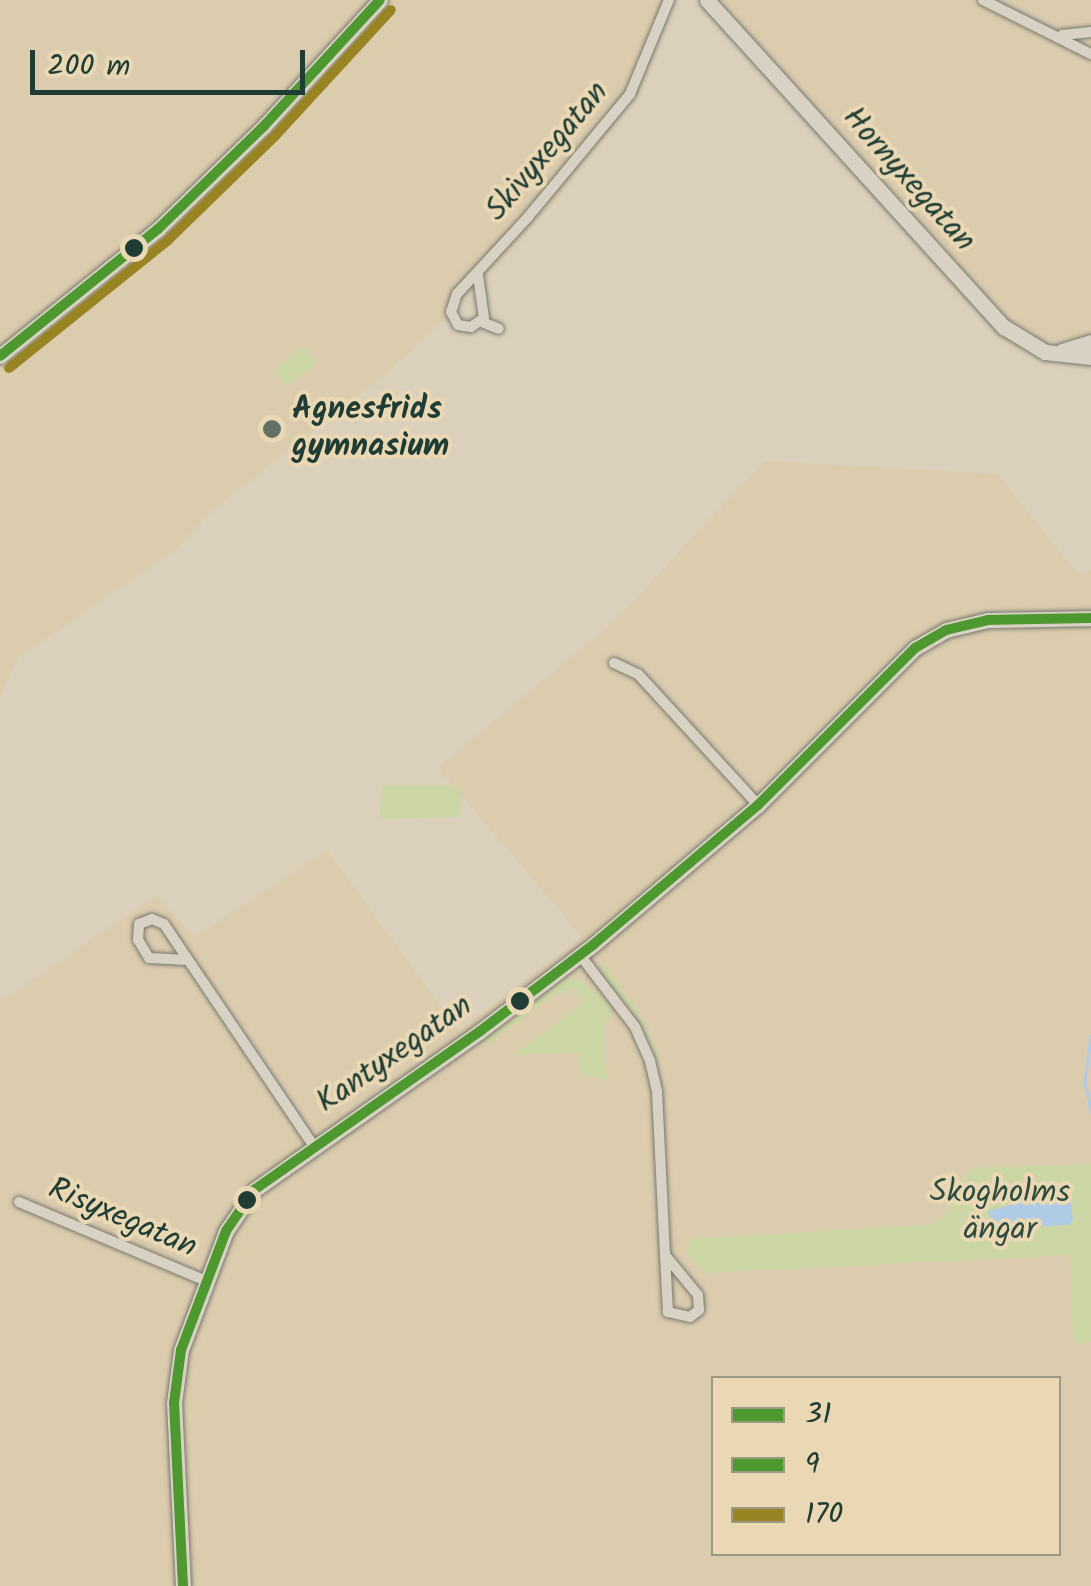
<!DOCTYPE html>
<meta charset="utf-8">
<style>
body{margin:0}
#map{position:relative;width:1091px;height:1586px;overflow:hidden;background:#dbd0bc;font-family:Kalam,sans-serif}
div>[style]{position:absolute}
.built>*{inset:0;background:#dcccae}
.green>*{inset:0;background:#ccd6a5}
.water>*{inset:0;background:#b0cbe5}
.stream>*{height:2.5px;margin:-1.25px;padding:0 1.25px;transform-origin:1.25px;border-radius:1.25px;background:#b0cbe5}
.roads{filter:drop-shadow(0 0 2px #797a6f) drop-shadow(0 0 2px #797a6f)}
.street>*{height:10px;margin:-5px;padding:0 5px;transform-origin:5px;border-radius:5px;background:#d9d2c4}
.secondary>*{height:15px;margin:-7.5px;padding:0 7.5px;transform-origin:7.5px;border-radius:7.5px;background:#d9d2c4}
.bus-1>*{height:10px;margin:-5px;padding:0 5px;transform-origin:5px;border-radius:5px;background:#4e992f}
.bus-2>*{height:10px;margin:-5px;padding:0 5px;transform-origin:5px;border-radius:5px;background:#4e992f}
.bus-3>*{height:10px;margin:-5px;padding:0 5px;transform-origin:5px;border-radius:5px;background:#988423}
.dots>*{width:28px;height:28px;translate:-50% -50%;box-sizing:border-box;border:5px solid #ead8b5;border-radius:50%}
span{translate:-50% -50%;white-space:nowrap;text-align:center;line-height:1.15;-webkit-text-stroke:8px #ead8b5;paint-order:stroke}
.street-label{font-size:32px;color:#1f3d34}
.poi-label{font-size:32px;color:#1f3d34;font-weight:700}
.left{translate:0 -50%;text-align:left}
.park-label{font-size:32px;color:#2f4d3e}
.legend{position:absolute;left:711px;top:1376px;width:350px;height:180px;box-sizing:border-box;background:#ead8b5;border:2px solid #999a81;margin:0;padding:12px 18px;list-style:none;font-size:30px;color:#1f3d34}
.legend li{display:flex;align-items:center;gap:20px;height:50px}
.legend b{width:50px;border:2px solid #999a81}
.scale{position:absolute;left:30px;top:50px;width:275px;height:45px;box-sizing:border-box;border:5px solid #1f3d34;border-top:0;padding-left:12px;font-size:30px;line-height:35px;white-space:nowrap;color:#1f3d34;-webkit-text-stroke:8px #ead8b5;paint-order:stroke}
</style>
<div id="map">
<div class="built">
<div style="clip-path:polygon(0 0,678px 0,668px 15px,640px 92px,547px 210px,444px 320px,389px 371px,210px 513px,177px 549px,18px 658px,0 696px)"></div>
<div style="clip-path:polygon(697px 0,1091px 0,1091px 336px,1063px 343px,1040px 339px,1020px 351px,999px 337px)"></div>
<div style="clip-path:polygon(evenodd,764px 461px,998px 474px,1078px 574px,1091px 571px,1091px 1586px,0 1586px,0 1002px,156px 895px,194px 937px,327px 850px,459px 1031px,582px 937px,438px 768px,616px 619px,764px 461px,714px 1378px,1058px 1378px,1058px 1554px,714px 1554px,714px 1378px)"></div>
</div>
<div class="green">
<div style="clip-path:polygon(302px 346px,317px 362px,286px 387px,274px 370px)"></div>
<div style="clip-path:polygon(383px 785px,455px 785px,462px 793px,461px 814px,459px 817px,379px 819px)"></div>
<div style="clip-path:polygon(603px 962px,642px 1018px,662px 1064px,634px 1015px,605px 977px,599px 963px)"></div>
<div style="clip-path:polygon(576px 977px,613px 1008px,604px 1026px,607px 1082px,579px 1073px,578px 1052px,512px 1055px,583px 1003px,572px 988px,562px 995px,558px 992px,487px 1045px,484px 1041px,564px 980px)"></div>
<div style="clip-path:polygon(1091px 1164px,1091px 1342px,1073px 1343px,1070px 1255px,707px 1273px,688px 1256px,689px 1239px,933px 1224px,944px 1215px,970px 1168px)"></div>
</div>
<div class="water">
<div style="clip-path:polygon(1058px 1192px,1071px 1203px,1073px 1220px,1068px 1225px,1005px 1228px,990px 1217px,988px 1211px)"></div>
</div>
<div class="stream">
<div style="left:1091px;top:1036px;width:46px;rotate:97.4deg"></div>
<div style="left:1085px;top:1082px;width:30px;rotate:78deg"></div>
</div>
<div class="roads">
<div class="street">
<div style="left:983px;top:0;width:121px;rotate:26.6deg"></div>
<div style="left:1062px;top:35px;width:29px;rotate:-6deg"></div>
<div style="left:478px;top:275px;width:43px;rotate:82.1deg"></div>
<div style="left:484px;top:318px;width:16px;rotate:145deg"></div>
<div style="left:471px;top:327px;width:13px;rotate:-171deg"></div>
<div style="left:458px;top:325px;width:15px;rotate:-118deg"></div>
<div style="left:451px;top:312px;width:19px;rotate:-72deg"></div>
<div style="left:457px;top:294px;width:105px;rotate:-47.3deg"></div>
<div style="left:528px;top:217px;width:160px;rotate:-50.3deg"></div>
<div style="left:630px;top:94px;width:102px;rotate:-67.5deg"></div>
<div style="left:482px;top:322px;width:18px;rotate:22deg"></div>
<div style="left:614px;top:663px;width:26px;rotate:25deg"></div>
<div style="left:638px;top:674px;width:178px;rotate:47.5deg"></div>
<div style="left:580px;top:955px;width:91px;rotate:52.6deg"></div>
<div style="left:635px;top:1027px;width:37px;rotate:66deg"></div>
<div style="left:650px;top:1061px;width:31px;rotate:77deg"></div>
<div style="left:657px;top:1091px;width:164px;rotate:87.2deg"></div>
<div style="left:665px;top:1255px;width:52px;rotate:50.5deg"></div>
<div style="left:698px;top:1295px;width:15px;rotate:86deg"></div>
<div style="left:699px;top:1310px;width:11px;rotate:142deg"></div>
<div style="left:690px;top:1317px;width:23px;rotate:-167deg"></div>
<div style="left:668px;top:1312px;width:57px;rotate:-93deg"></div>
<div style="left:188px;top:960px;width:39px;rotate:-177deg"></div>
<div style="left:149px;top:958px;width:21px;rotate:-121deg"></div>
<div style="left:138px;top:940px;width:16px;rotate:-86deg"></div>
<div style="left:139px;top:924px;width:14px;rotate:-21deg"></div>
<div style="left:152px;top:919px;width:13px;rotate:23deg"></div>
<div style="left:164px;top:924px;width:267px;rotate:56deg"></div>
<div style="left:19px;top:1202px;width:203px;rotate:22.9deg"></div>
</div>
<div class="secondary">
<div style="left:707px;top:0;width:442px;rotate:47.8deg"></div>
<div style="left:1004px;top:327px;width:48px;rotate:31.4deg"></div>
<div style="left:1045px;top:352px;width:46px;rotate:6.2deg"></div>
<div style="left:1062px;top:351px;width:30px;rotate:-17deg"></div>
<div style="left:0;top:356px;width:203px;rotate:-38.8deg"></div>
<div style="left:158px;top:229px;width:148px;rotate:-44.2deg"></div>
<div style="left:264px;top:126px;width:171px;rotate:-47.4deg"></div>
<div style="left:183px;top:1586px;width:183px;rotate:-92.8deg"></div>
<div style="left:174px;top:1403px;width:53px;rotate:-82.5deg"></div>
<div style="left:181px;top:1350px;width:127px;rotate:-69.3deg"></div>
<div style="left:226px;top:1231px;width:50px;rotate:-55.7deg"></div>
<div style="left:254px;top:1190px;width:275px;rotate:-35.1deg"></div>
<div style="left:479px;top:1032px;width:145px;rotate:-37.4deg"></div>
<div style="left:594px;top:944px;width:215px;rotate:-40.3deg"></div>
<div style="left:758px;top:805px;width:222px;rotate:-45deg"></div>
<div style="left:915px;top:648px;width:36px;rotate:-30deg"></div>
<div style="left:946px;top:630px;width:43px;rotate:-13.4deg"></div>
<div style="left:988px;top:620px;width:103px;rotate:-1.1deg"></div>
</div>
</div>
<div class="bus-1">
<div style="left:183px;top:1586px;width:183px;rotate:-92.8deg"></div>
<div style="left:174px;top:1403px;width:53px;rotate:-82.5deg"></div>
<div style="left:181px;top:1350px;width:127px;rotate:-69.3deg"></div>
<div style="left:226px;top:1231px;width:50px;rotate:-55.7deg"></div>
<div style="left:254px;top:1190px;width:275px;rotate:-35.1deg"></div>
<div style="left:479px;top:1032px;width:145px;rotate:-37.4deg"></div>
<div style="left:594px;top:944px;width:215px;rotate:-40.3deg"></div>
<div style="left:758px;top:805px;width:222px;rotate:-45deg"></div>
<div style="left:915px;top:648px;width:36px;rotate:-30deg"></div>
<div style="left:946px;top:630px;width:43px;rotate:-13.4deg"></div>
<div style="left:988px;top:620px;width:103px;rotate:-1.1deg"></div>
</div>
<div class="bus-2">
<div style="left:0;top:356px;width:203px;rotate:-38.8deg"></div>
<div style="left:158px;top:229px;width:148px;rotate:-44.2deg"></div>
<div style="left:264px;top:126px;width:171px;rotate:-47.4deg"></div>
</div>
<div class="bus-3">
<div style="left:9px;top:368px;width:204px;rotate:-38.8deg"></div>
<div style="left:168px;top:240px;width:149px;rotate:-44.2deg"></div>
<div style="left:275px;top:136px;width:171px;rotate:-47.4deg"></div>
</div>
<div class="dots">
<div style="left:134px;top:248px;background:#1f3d34"></div>
<div style="left:272px;top:429px;background:#617064"></div>
<div style="left:520px;top:1001px;background:#1f3d34"></div>
<div style="left:247px;top:1200px;background:#1f3d34"></div>
</div>
<div class="street-label">
<span style="left:548px;top:152px;rotate:-50deg">Skivyxegatan</span>
<span style="left:908px;top:180px;rotate:48deg">Hornyxegatan</span>
<span style="left:395px;top:1055px;rotate:-35deg">Kantyxegatan</span>
<span style="left:122px;top:1219px;rotate:23deg">Risyxegatan</span>
</div>
<div class="poi-label">
<span class="left" style="left:292px;top:429px">Agnesfrids<br>gymnasium</span>
</div>
<div class="park-label">
<span style="left:1000px;top:1212px">Skogholms<br>ängar</span>
</div>
<ul class="legend">
<li><b style="height:12px;background:#4e992f"></b>31</li>
<li><b style="height:12px;background:#4e992f"></b>9</li>
<li><b style="height:12px;background:#988423"></b>170</li>
</ul>
<div class="scale">200 m</div>
</div>
